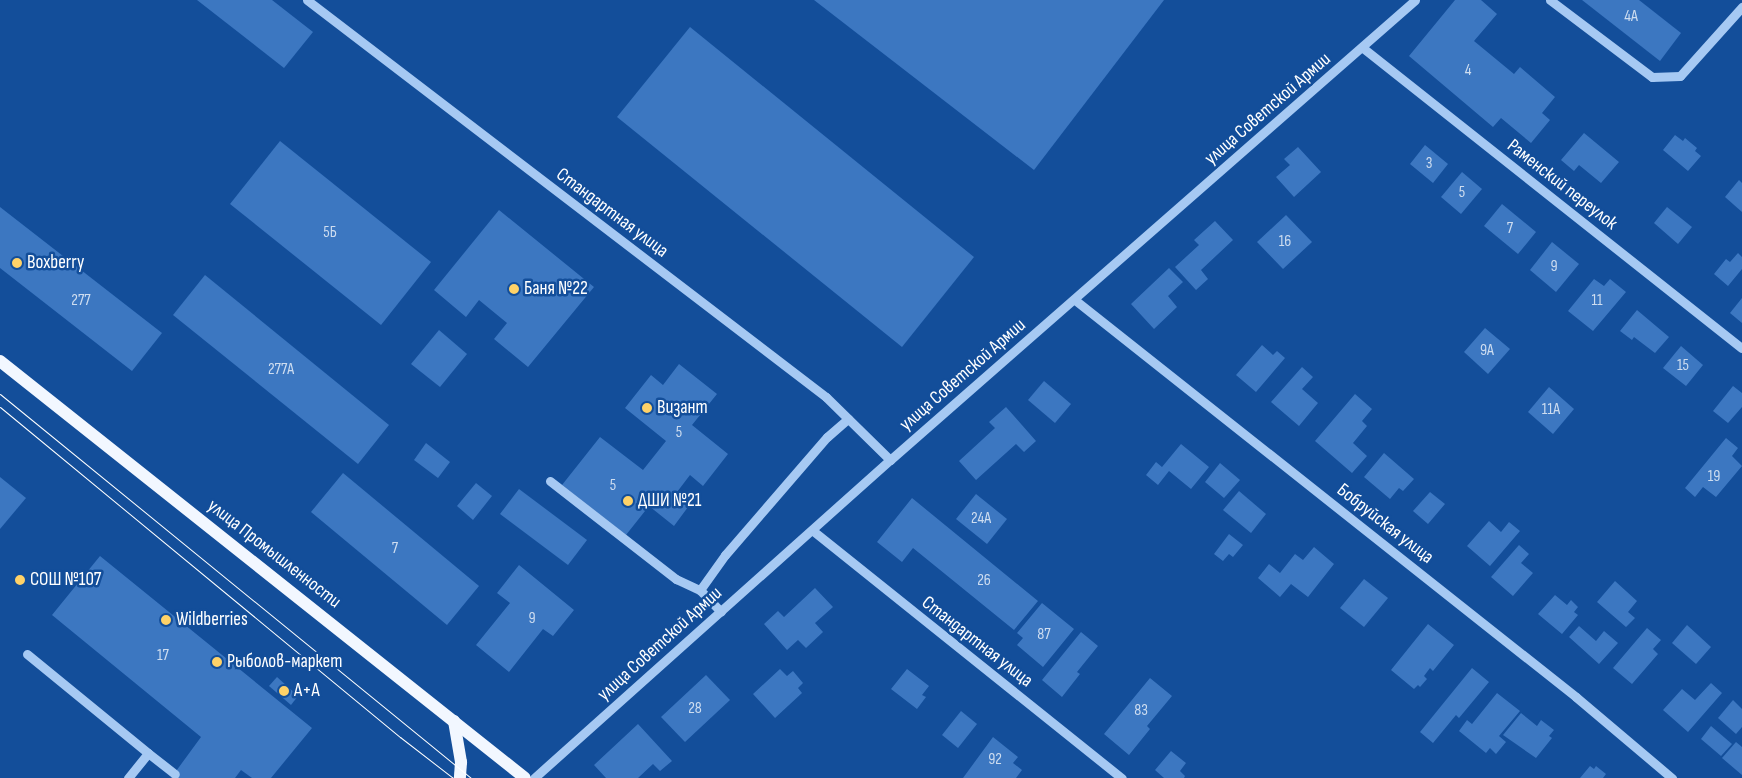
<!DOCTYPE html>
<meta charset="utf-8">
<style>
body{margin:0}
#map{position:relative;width:1742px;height:778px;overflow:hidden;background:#134e9a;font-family:"Sofia Sans Condensed",sans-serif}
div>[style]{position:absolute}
.building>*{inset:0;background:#3c77c1}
.minor>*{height:9px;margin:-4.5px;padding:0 4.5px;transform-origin:4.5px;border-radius:4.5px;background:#a6c9f3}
.major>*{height:12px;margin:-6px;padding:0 6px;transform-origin:6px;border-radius:6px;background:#f2f7ff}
.tram>*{height:1px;margin:-0.5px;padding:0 0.5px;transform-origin:0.5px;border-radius:0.5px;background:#fff}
.dots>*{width:14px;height:14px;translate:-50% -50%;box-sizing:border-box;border:2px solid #134e9a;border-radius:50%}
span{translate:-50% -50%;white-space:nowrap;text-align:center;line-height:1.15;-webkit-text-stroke:5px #134e9a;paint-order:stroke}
.number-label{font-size:16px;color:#ceddf0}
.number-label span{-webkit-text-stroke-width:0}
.street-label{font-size:19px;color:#fff}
.poi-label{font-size:19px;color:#fff}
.left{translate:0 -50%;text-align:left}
</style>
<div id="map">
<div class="building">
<div style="clip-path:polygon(197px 0,272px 0,313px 32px,284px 68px)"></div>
<div style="clip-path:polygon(814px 0,1164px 0,1034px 170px)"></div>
<div style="clip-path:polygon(1455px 0,1481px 0,1497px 14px,1474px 41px,1514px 74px,1520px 67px,1555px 97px,1542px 113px,1550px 120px,1531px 143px,1501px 118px,1493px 127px,1409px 56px)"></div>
<div style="clip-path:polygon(1582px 0,1639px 0,1681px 33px,1660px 61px)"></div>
<div style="clip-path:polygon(690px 27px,974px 257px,902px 347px,617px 117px)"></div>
<div style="clip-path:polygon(1584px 133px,1619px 162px,1601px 183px,1579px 165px,1574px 171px,1561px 160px)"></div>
<div style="clip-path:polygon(1675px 135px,1683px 141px,1685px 138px,1697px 148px,1695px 151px,1701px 156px,1688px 171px,1663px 150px)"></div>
<div style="clip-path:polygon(280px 141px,431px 262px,381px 325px,230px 204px)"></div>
<div style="clip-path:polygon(1425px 145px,1448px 164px,1433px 183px,1410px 164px)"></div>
<div style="clip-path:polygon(1298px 147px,1321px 172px,1294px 197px,1276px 177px,1290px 165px,1284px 159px)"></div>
<div style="clip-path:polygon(1462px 172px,1482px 189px,1461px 214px,1441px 197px)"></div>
<div style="clip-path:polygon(1739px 180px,1742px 183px,1742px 212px,1725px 197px)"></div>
<div style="clip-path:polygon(1502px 204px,1536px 232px,1518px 254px,1484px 226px)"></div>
<div style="clip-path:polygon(0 207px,162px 333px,132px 371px,0 268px)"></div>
<div style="clip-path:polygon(1667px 207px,1692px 227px,1678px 244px,1654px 223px)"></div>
<div style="clip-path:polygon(499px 210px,594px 287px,528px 367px,494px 339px,507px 323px,479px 300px,466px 317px,434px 290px)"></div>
<div style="clip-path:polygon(1286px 215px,1312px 242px,1283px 269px,1257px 242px)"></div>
<div style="clip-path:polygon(1215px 221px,1233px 240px,1201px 270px,1208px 279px,1196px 290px,1175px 267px,1199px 245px,1194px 240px)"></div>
<div style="clip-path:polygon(1552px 242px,1579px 264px,1556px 292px,1530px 270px)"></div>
<div style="clip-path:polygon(1738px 253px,1742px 257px,1742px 269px,1728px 286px,1714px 274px,1726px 259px,1730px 262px)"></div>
<div style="clip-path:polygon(1169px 268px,1183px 282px,1168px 296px,1177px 307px,1154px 329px,1131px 304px)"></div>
<div style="clip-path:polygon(205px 275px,389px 425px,358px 464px,173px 315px)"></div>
<div style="clip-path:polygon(1594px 279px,1604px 286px,1610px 279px,1626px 292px,1593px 331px,1568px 311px)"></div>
<div style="clip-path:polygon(1742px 298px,1742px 323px,1730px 313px)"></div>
<div style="clip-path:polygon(1637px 310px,1669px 337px,1655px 353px,1634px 337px,1632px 340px,1620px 331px)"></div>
<div style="clip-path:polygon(1485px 328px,1510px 349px,1488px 374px,1464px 352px)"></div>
<div style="clip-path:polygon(439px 330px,467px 354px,440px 387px,411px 364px)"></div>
<div style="clip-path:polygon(1262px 345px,1273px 355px,1277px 351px,1285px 358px,1256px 392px,1236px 375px)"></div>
<div style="clip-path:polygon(1681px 346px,1703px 365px,1686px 386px,1663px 368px)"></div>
<div style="clip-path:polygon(679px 364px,717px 394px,692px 425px,728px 454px,703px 486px,690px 475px,674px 496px,688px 507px,674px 526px,649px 506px,626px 535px,562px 485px,600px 437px,643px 470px,666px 441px,625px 408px,651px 375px,663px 385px)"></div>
<div style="clip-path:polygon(1302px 367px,1313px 377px,1302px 389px,1318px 403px,1299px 426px,1271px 402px)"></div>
<div style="clip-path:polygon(1044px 381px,1071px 404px,1055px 423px,1028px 400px)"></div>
<div style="clip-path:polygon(1733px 386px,1742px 393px,1742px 407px,1728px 423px,1713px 411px)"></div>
<div style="clip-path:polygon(1549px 387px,1574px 409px,1553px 434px,1528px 412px)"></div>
<div style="clip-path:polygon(1355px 394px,1372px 409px,1362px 421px,1367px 426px,1353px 443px,1367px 456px,1352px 473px,1315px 441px)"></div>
<div style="clip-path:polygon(1006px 407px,1036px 441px,1024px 452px,1016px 444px,976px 480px,959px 461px,995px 428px,989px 422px)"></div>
<div style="clip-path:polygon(1726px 438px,1738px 448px,1732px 456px,1742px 466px,1716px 497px,1703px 487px,1695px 497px,1685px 488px)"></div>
<div style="clip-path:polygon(426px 443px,450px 462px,438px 478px,414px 460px)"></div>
<div style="clip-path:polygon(1181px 444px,1209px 467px,1191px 489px,1169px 471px,1158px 485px,1146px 475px,1156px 462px,1162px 467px)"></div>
<div style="clip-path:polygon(1384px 453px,1414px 479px,1403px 491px,1399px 488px,1390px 499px,1364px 477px)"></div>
<div style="clip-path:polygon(1220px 463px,1240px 480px,1224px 498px,1205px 482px)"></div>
<div style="clip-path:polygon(343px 473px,479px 586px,447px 625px,311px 512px)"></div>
<div style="clip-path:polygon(0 477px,26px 498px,0 529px)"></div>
<div style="clip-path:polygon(476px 483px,492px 496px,473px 520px,457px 506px)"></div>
<div style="clip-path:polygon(519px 489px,587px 540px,568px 565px,500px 514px)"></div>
<div style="clip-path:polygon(1239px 491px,1266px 514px,1251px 533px,1223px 510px)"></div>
<div style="clip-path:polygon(1430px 492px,1445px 504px,1428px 524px,1413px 511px)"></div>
<div style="clip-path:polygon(976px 494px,1007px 519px,987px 544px,956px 519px)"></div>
<div style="clip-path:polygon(912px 498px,1038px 601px,1014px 630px,913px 548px,902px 562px,877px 542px)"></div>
<div style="clip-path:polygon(1489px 521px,1501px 532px,1509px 522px,1520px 531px,1490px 566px,1467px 546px)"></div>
<div style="clip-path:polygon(1229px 534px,1243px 545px,1233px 557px,1229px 554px,1223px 561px,1214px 554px)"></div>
<div style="clip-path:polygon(1519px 545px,1529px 554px,1521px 563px,1533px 573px,1513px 596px,1491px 577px)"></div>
<div style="clip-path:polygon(1314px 547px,1334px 564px,1308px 597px,1291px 584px,1280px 597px,1258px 578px,1269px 564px,1280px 573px,1295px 554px,1303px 560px)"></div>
<div style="clip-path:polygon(100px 556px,312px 728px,271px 778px,252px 778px,241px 770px,235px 778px,171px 778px,201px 737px,52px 615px)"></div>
<div style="clip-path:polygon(519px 565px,574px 610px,553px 636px,543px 629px,509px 672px,476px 645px,510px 603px,497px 593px)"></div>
<div style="clip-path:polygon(1364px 579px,1388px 598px,1364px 627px,1340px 608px)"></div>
<div style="clip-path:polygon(1615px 581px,1637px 601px,1628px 612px,1635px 618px,1626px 627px,1597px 602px)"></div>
<div style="clip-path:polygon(815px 588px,833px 607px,815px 623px,823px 632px,806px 648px,798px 640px,787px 650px,764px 624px,778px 611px,784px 617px)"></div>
<div style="clip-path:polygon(1555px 595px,1567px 605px,1571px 600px,1578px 607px,1574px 612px,1578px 615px,1562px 634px,1538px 614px)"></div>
<div style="clip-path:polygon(1042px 603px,1074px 629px,1043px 667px,1017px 645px,1023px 638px,1017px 633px)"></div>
<div style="clip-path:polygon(1428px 624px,1454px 645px,1433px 671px,1430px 668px,1424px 676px,1427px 679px,1420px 687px,1418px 685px,1414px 689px,1391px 670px)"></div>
<div style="clip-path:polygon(1687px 625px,1711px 647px,1696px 664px,1672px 643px)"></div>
<div style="clip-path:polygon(1579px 626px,1596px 641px,1604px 631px,1618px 643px,1599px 664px,1569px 637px)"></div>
<div style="clip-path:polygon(1647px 628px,1661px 640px,1653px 649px,1658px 654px,1632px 684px,1613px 668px)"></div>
<div style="clip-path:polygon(1081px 632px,1098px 646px,1077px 672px,1080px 674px,1062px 697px,1042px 680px)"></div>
<div style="clip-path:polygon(1472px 668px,1489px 682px,1459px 718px,1456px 715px,1433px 743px,1420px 732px)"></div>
<div style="clip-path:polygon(780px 669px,787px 676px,793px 671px,803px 683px,798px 688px,802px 693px,775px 718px,753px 694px)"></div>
<div style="clip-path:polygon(907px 669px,929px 686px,922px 695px,926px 697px,917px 709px,891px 689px)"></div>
<div style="clip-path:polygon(706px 675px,730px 700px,685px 742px,661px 717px)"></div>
<div style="clip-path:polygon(277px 677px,298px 696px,291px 705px,269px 686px)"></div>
<div style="clip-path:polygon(1150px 678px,1172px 696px,1147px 726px,1150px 729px,1129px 755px,1104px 734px)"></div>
<div style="clip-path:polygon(1711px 683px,1722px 693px,1688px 732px,1663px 710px,1682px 689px,1695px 700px)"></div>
<div style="clip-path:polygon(1497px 693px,1520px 711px,1499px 736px,1506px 742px,1496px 754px,1490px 748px,1486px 753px,1459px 731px,1467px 720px,1472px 724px)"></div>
<div style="clip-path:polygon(1733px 700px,1742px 709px,1742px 727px,1736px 734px,1718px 718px)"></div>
<div style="clip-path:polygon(961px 711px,977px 724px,958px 748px,942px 735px)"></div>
<div style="clip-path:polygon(1521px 713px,1537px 726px,1541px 720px,1554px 730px,1549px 736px,1552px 738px,1536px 758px,1503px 735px)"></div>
<div style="clip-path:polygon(638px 724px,672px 761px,660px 771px,653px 764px,638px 778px,606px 778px,594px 765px)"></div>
<div style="clip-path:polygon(1711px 726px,1732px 744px,1721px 756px,1701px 739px)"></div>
<div style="clip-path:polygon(993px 737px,1018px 757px,1013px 763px,1022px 770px,1016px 778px,963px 778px)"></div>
<div style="clip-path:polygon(1736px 742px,1742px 747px,1742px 775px,1722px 758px)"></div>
<div style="clip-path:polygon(1171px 751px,1186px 763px,1180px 771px,1185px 776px,1184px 778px,1164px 778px,1155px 770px)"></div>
<div style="clip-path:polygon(1590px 766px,1594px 769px,1596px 766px,1606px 774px,1603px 778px,1580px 778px)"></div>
</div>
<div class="minor">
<div style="left:307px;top:0;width:653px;rotate:37.41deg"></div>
<div style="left:826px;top:397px;width:90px;rotate:44.5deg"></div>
<div style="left:1550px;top:0;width:128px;rotate:37deg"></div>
<div style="left:1652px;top:77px;width:28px;rotate:-2deg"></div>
<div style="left:1680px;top:76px;width:93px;rotate:-48.1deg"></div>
<div style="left:1363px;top:48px;width:483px;rotate:38.4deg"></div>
<div style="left:1075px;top:300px;width:639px;rotate:38.39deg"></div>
<div style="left:1576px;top:697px;width:126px;rotate:40.2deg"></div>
<div style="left:550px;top:481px;width:160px;rotate:37.9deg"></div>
<div style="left:676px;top:579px;width:26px;rotate:25deg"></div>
<div style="left:700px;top:590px;width:30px;rotate:46deg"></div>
<div style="left:812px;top:530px;width:397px;rotate:38.7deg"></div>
<div style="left:700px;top:590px;width:43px;rotate:-54.5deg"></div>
<div style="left:725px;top:555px;width:156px;rotate:-49.2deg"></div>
<div style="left:827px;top:437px;width:28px;rotate:-41deg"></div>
<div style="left:27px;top:654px;width:156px;rotate:39.3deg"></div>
<div style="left:128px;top:778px;width:32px;rotate:-51deg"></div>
<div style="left:148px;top:753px;width:34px;rotate:38deg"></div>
<div style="left:534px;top:778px;width:477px;rotate:-41.8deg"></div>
<div style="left:890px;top:460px;width:698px;rotate:-41.22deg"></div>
</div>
<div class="major">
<div style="left:0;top:361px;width:670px;rotate:38.46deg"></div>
<div style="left:454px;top:721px;width:42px;rotate:80.3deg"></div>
<div style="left:461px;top:762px;width:16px;rotate:94deg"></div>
</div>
<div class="tram">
<div style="left:0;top:394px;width:608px;rotate:39.19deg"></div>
<div style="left:0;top:407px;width:519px;rotate:39.52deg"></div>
<div style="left:400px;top:737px;width:67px;rotate:37.7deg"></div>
</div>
<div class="dots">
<div style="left:17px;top:263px;background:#ffd268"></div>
<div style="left:514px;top:289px;background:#ffd268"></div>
<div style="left:647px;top:408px;background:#ffd268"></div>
<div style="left:628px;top:501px;background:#ffd268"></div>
<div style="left:20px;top:580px;background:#ffd268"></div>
<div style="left:166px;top:620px;background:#ffd268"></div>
<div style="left:217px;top:662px;background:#ffd268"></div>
<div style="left:284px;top:691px;background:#ffd268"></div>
</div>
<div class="number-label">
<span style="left:1631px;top:17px">4А</span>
<span style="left:1468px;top:71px">4</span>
<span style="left:1429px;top:164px">3</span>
<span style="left:1462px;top:193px">5</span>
<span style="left:1510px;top:229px">7</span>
<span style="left:330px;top:233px">5Б</span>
<span style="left:1285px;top:242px">16</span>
<span style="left:1554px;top:267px">9</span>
<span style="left:81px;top:301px">277</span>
<span style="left:1597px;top:301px">11</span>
<span style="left:1487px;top:351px">9А</span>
<span style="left:1683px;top:366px">15</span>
<span style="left:281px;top:370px">277А</span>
<span style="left:1551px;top:410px">11А</span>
<span style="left:679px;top:433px">5</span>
<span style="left:1714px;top:477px">19</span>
<span style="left:613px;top:486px">5</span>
<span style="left:981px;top:519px">24А</span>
<span style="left:395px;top:549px">7</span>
<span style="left:984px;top:581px">26</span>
<span style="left:532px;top:619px">9</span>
<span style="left:1044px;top:635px">87</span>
<span style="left:163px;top:656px">17</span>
<span style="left:695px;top:709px">28</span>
<span style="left:1141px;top:711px">83</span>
<span style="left:995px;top:760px">92</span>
</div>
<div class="street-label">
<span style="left:1268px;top:109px;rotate:-41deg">улица Советской Армии</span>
<span style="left:1562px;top:185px;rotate:38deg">Раменский переулок</span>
<span style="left:612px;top:213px;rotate:37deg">Стандартная улица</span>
<span style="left:963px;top:375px;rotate:-41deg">улица Советской Армии</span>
<span style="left:1385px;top:524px;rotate:38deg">Бобруйская улица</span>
<span style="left:274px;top:554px;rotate:38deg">улица Промышленности</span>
<span style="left:977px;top:642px;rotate:38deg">Стандартная улица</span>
<span style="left:660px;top:644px;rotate:-42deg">улица Советской Армии</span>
</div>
<div class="poi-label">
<span class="left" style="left:27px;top:263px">Boxberry</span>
<span class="left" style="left:524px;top:289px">Баня №22</span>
<span class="left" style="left:657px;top:408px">Визант</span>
<span class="left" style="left:638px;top:501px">ДШИ №21</span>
<span class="left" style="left:30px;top:580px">СОШ №107</span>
<span class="left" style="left:176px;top:620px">Wildberries</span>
<span class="left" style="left:227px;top:662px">Рыболов-маркет</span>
<span class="left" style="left:294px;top:691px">А+A</span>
</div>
</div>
